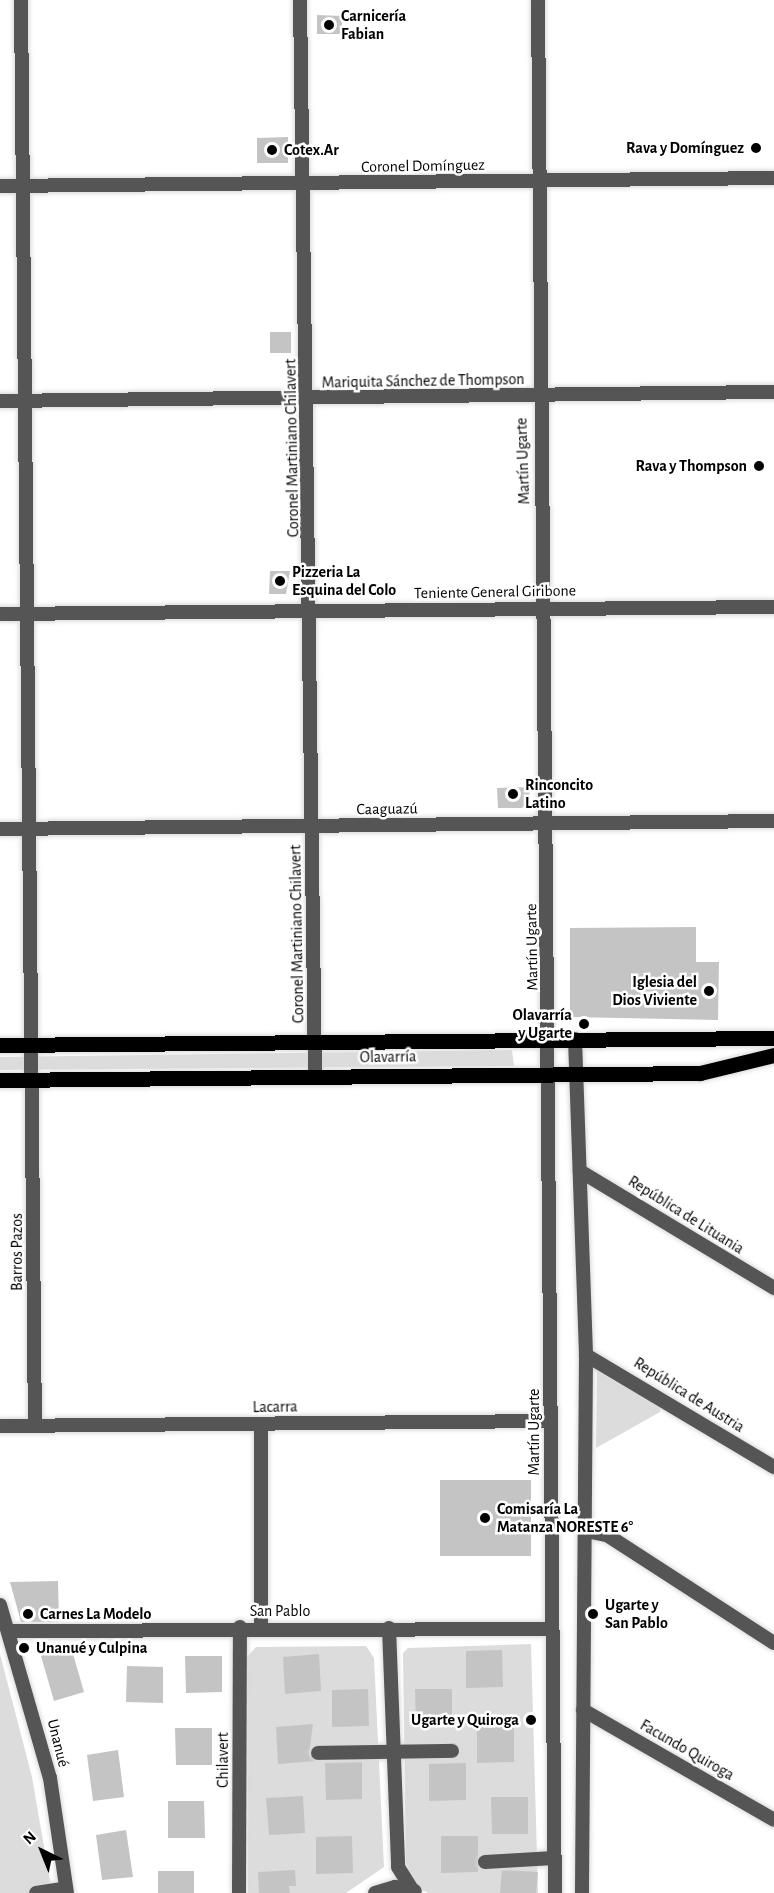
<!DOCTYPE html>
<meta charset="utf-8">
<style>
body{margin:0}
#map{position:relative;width:774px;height:1893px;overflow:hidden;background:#fff;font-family:"Alegreya Sans",sans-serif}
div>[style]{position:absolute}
.green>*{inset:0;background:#dcdcdc}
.building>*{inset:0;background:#c4c4c4}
.roads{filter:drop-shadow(0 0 2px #dbdbdb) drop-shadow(0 0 2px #dbdbdb)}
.minor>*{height:14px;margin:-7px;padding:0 7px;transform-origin:7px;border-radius:7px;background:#555}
.major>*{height:15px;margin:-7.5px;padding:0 7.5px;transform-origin:7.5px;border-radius:7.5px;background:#000}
.dots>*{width:16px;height:16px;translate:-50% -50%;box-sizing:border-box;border:3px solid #fff;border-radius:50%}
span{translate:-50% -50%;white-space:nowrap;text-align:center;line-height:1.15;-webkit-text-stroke:5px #fff;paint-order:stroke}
.poi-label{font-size:16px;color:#000;font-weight:700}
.left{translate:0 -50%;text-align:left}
.right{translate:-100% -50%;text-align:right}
.street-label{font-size:16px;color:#000}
.north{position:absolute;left:12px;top:1821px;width:60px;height:60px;-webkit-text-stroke:4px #fff;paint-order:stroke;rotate:317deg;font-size:16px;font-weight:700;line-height:24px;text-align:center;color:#000}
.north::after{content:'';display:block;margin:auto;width:21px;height:27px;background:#000;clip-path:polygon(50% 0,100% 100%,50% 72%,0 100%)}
</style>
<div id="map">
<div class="green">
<div style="clip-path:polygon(512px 1050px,514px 1066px,0 1070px,0 1057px)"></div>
<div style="clip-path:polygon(597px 1368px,661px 1404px,660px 1412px,596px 1448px)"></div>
<div style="clip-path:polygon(531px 1644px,538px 1893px,428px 1893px,413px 1884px,406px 1862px,403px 1653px,408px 1648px)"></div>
<div style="clip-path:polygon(366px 1646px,374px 1658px,384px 1867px,346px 1893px,248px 1893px,247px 1657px,256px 1647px)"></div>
<div style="clip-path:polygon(0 1654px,32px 1777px,52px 1893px,0 1893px)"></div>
</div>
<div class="building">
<div style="clip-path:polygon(317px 15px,342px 16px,342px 34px,317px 34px)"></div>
<div style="clip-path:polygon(288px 137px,288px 163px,257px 163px,257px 138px)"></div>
<div style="clip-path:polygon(270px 332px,291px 332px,291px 353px,270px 353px)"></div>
<div style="clip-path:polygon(270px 571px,290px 571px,286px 594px,269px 594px)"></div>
<div style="clip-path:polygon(529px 787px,530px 800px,522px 808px,498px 808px,497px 788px)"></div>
<div style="clip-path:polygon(696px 927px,696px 962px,719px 962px,718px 1020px,570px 1017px,570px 928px)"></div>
<div style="clip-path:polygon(440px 1480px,531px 1480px,531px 1556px,440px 1556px)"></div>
<div style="clip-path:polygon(58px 1581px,59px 1622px,21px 1622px,10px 1582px)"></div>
<div style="clip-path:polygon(71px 1647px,84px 1692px,54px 1701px,41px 1656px)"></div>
<div style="clip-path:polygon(502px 1650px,503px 1687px,466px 1688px,466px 1651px)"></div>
<div style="clip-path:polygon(319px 1654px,321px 1691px,285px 1694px,283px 1657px)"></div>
<div style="clip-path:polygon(185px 1656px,222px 1656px,222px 1692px,186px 1693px)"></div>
<div style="clip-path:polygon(127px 1666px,163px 1667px,163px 1703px,126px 1702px)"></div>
<div style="clip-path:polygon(368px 1689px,369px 1726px,332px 1727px,332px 1690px)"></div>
<div style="clip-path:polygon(415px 1689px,452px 1689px,452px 1726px,416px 1726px)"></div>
<div style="clip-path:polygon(313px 1724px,309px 1754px,315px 1761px,278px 1764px,276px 1727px)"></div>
<div style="clip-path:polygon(477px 1726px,514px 1726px,514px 1762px,477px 1763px)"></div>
<div style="clip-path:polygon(175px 1728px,212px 1728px,212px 1765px,176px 1765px)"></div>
<div style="clip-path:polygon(118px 1750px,124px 1797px,93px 1801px,87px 1755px)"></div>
<div style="clip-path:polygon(362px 1762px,362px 1799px,326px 1800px,325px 1763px)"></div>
<div style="clip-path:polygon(466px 1763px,466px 1800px,429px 1801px,429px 1764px)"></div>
<div style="clip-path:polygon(303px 1796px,305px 1833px,269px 1835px,266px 1798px)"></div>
<div style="clip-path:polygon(491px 1797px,528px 1797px,528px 1834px,492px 1834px)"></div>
<div style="clip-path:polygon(168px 1801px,204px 1801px,205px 1838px,168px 1838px)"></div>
<div style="clip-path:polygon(126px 1830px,133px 1877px,102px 1880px,96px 1835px)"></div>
<div style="clip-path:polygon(352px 1836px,353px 1873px,316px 1874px,316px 1837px)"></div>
<div style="clip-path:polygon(441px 1836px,478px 1836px,478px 1872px,441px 1873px)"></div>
<div style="clip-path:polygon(295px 1870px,296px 1886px,289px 1886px,290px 1893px,259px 1893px,258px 1872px)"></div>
<div style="clip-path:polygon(502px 1870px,538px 1872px,536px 1893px,500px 1893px)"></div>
<div style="clip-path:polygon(158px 1871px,194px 1871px,194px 1893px,158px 1893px)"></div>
</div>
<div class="roads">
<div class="minor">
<div style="left:21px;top:0;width:1425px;rotate:89.44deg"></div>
<div style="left:300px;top:0;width:1076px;rotate:89.2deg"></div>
<div style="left:538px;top:0;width:1893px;rotate:89.49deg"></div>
<div style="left:0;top:186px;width:774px;rotate:-0.59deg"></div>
<div style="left:0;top:401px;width:774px;rotate:-0.67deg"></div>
<div style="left:0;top:614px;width:774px;rotate:-0.52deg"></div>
<div style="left:0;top:829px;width:774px;rotate:-0.59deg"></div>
<div style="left:575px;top:1039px;width:316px;rotate:88deg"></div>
<div style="left:586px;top:1355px;width:538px;rotate:90.43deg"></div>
<div style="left:580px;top:1171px;width:227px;rotate:31.1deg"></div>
<div style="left:586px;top:1355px;width:219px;rotate:30.8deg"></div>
<div style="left:261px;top:1424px;width:203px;rotate:90deg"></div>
<div style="left:0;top:1426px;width:551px;rotate:-0.52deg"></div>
<div style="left:586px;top:1531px;width:21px;rotate:11deg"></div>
<div style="left:607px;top:1535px;width:199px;rotate:32.9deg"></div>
<div style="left:0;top:1605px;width:180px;rotate:73.9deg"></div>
<div style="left:50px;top:1778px;width:116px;rotate:81.6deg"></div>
<div style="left:389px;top:1628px;width:239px;rotate:87.8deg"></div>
<div style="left:398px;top:1867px;width:26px;rotate:58deg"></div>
<div style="left:9px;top:1631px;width:542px;rotate:-0.21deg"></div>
<div style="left:583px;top:1710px;width:220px;rotate:29.9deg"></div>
<div style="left:318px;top:1753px;width:134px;rotate:-0.9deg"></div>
<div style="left:485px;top:1862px;width:69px;rotate:-3.3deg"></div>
<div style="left:36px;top:1893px;width:30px;rotate:-9deg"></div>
<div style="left:239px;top:1893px;width:266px;rotate:-89.8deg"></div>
<div style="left:375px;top:1893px;width:21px;rotate:-17deg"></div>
<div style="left:395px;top:1887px;width:20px;rotate:11deg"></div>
</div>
<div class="major">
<div style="left:0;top:1045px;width:774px;rotate:-0.52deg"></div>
<div style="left:0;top:1080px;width:700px;rotate:-0.57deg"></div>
<div style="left:700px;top:1073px;width:76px;rotate:-13.7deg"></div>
</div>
</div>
<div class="dots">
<div style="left:329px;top:25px;background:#000"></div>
<div style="left:756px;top:148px;background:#000"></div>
<div style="left:272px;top:150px;background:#000"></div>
<div style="left:759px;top:466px;background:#000"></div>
<div style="left:280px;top:581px;background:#000"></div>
<div style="left:513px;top:794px;background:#000"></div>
<div style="left:709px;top:991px;background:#000"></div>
<div style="left:584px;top:1024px;background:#000"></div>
<div style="left:485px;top:1518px;background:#000"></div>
<div style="left:28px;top:1614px;background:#000"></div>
<div style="left:593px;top:1614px;background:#000"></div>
<div style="left:24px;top:1648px;background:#000"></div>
<div style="left:531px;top:1720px;background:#000"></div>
</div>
<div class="poi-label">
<span class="left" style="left:341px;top:25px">Carnicería<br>Fabian</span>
<span class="right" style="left:744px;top:148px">Rava y Domínguez</span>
<span class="left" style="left:284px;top:150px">Cotex.Ar</span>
<span class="right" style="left:747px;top:466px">Rava y Thompson</span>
<span class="left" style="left:292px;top:581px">Pizzeria La<br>Esquina del Colo</span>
<span class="left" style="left:525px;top:794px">Rinconcito<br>Latino</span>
<span class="right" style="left:697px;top:991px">Iglesia del<br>Dios Viviente</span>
<span class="right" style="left:572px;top:1024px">Olavarría<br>y Ugarte</span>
<span class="left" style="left:497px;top:1518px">Comisaría La<br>Matanza NORESTE 6°</span>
<span class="left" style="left:605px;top:1614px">Ugarte y<br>San Pablo</span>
<span class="left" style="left:40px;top:1614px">Carnes La Modelo</span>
<span class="left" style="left:36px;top:1648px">Unanué y Culpina</span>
<span class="right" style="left:519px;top:1720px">Ugarte y Quiroga</span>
</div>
<div class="street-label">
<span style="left:423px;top:166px;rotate:-1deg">Coronel Domínguez</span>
<span style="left:423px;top:381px;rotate:-1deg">Mariquita Sánchez de Thompson</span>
<span style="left:292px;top:448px;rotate:-91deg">Coronel Martiniano Chilavert</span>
<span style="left:523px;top:461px;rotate:-92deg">Martín Ugarte</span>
<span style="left:495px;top:592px;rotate:-1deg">Teniente General Giribone</span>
<span style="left:387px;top:809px;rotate:-1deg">Caaguazú</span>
<span style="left:297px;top:934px;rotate:-91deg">Coronel Martiniano Chilavert</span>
<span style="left:532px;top:947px;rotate:-91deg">Martín Ugarte</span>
<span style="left:388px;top:1057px;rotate:-1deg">Olavarría</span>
<span style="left:686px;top:1215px;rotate:32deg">República de Lituania</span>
<span style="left:17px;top:1252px;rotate:-90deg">Barros Pazos</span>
<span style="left:689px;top:1395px;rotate:32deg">República de Austria</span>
<span style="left:275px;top:1407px;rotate:-1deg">Lacarra</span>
<span style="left:534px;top:1432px;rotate:-90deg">Martín Ugarte</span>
<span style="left:280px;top:1611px">San Pablo</span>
<span style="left:58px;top:1743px;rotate:76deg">Unanué</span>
<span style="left:687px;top:1750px;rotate:30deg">Facundo Quiroga</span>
<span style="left:223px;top:1760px;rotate:-90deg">Chilavert</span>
</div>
<div class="north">N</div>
</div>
